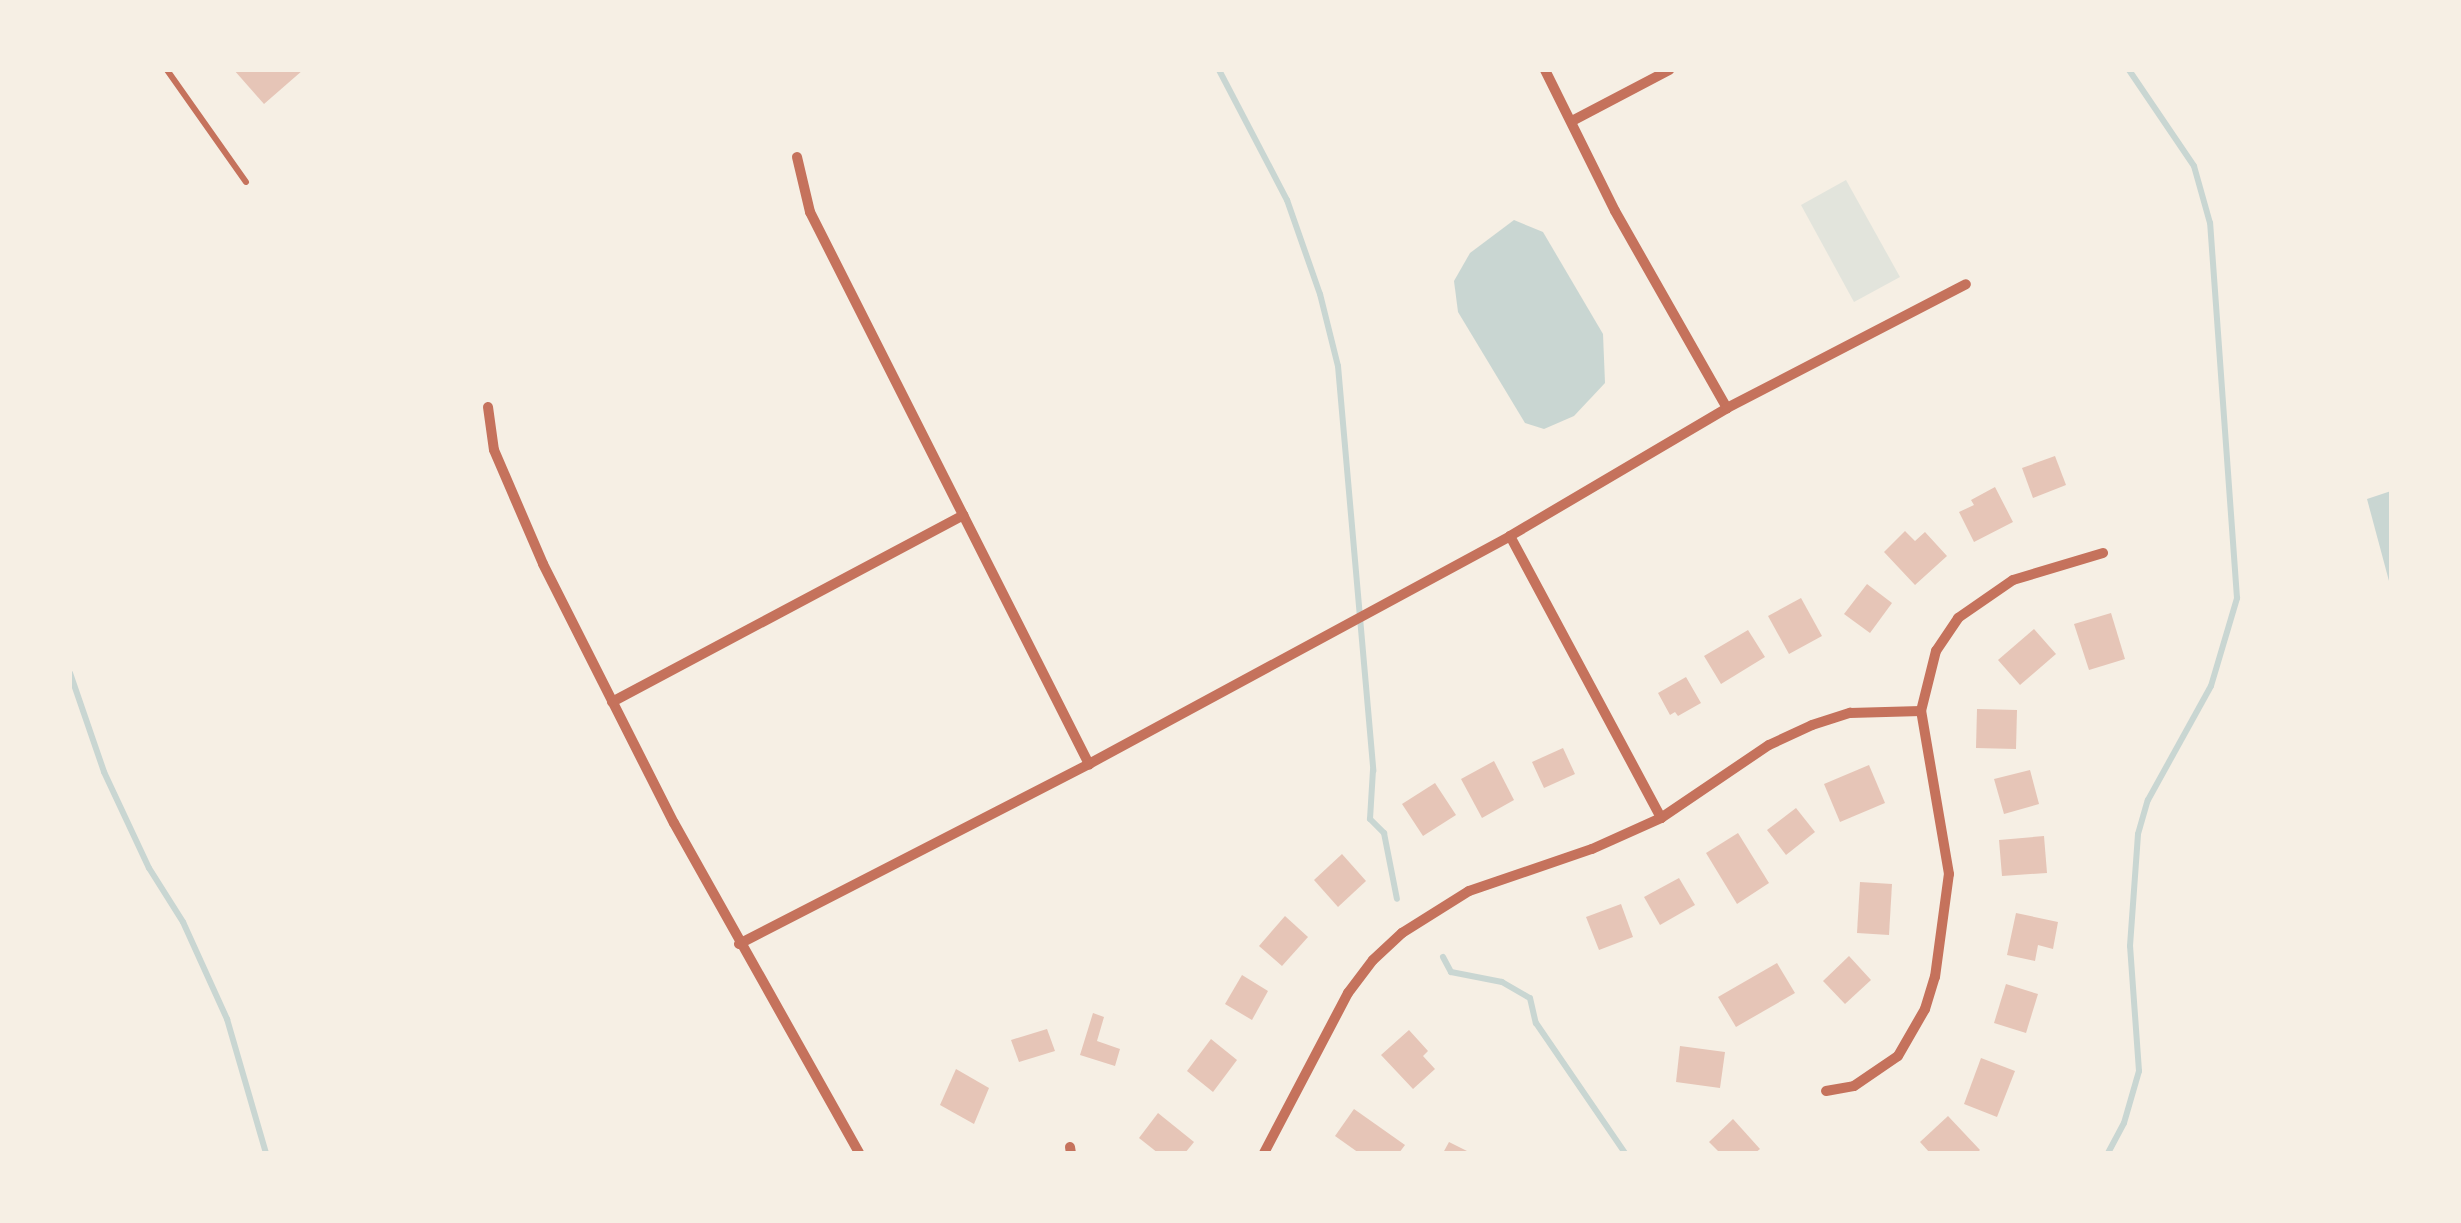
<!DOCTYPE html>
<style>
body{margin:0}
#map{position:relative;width:2461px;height:1223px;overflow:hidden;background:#f6efe4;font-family:Lato,sans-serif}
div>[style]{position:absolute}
.green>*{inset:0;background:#e2e4dc}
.water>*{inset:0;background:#c9d6d2}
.stream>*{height:6px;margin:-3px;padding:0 3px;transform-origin:3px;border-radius:3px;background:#c9d6d2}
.building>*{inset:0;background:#e6c5b7}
.service>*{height:6px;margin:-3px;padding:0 3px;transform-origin:3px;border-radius:3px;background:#c5725c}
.minor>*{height:10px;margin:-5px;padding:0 5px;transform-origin:5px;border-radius:5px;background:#c5725c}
span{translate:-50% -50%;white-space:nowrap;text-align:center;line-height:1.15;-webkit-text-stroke:10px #f6efe4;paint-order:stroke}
.frame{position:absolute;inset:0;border:72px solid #f6efe4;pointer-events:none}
</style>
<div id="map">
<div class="green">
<div style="clip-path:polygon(1846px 180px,1900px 277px,1854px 302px,1801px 205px)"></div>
</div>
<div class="water">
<div style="clip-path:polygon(1514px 220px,1543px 232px,1603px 334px,1605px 383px,1574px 416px,1544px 429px,1525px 423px,1458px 312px,1454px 281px,1470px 253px)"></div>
<div style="clip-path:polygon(2391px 491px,2391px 580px,2389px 581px,2367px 499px)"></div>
</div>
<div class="stream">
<div style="left:1219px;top:70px;width:147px;rotate:62.4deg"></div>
<div style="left:1287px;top:200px;width:100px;rotate:70.7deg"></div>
<div style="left:1320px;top:294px;width:74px;rotate:76deg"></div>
<div style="left:1338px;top:366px;width:406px;rotate:85deg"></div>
<div style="left:1373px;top:770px;width:49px;rotate:93.5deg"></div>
<div style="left:1370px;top:819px;width:20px;rotate:45deg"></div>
<div style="left:1384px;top:833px;width:67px;rotate:78.9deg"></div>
<div style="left:70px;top:673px;width:105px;rotate:71deg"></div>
<div style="left:104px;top:772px;width:106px;rotate:64.9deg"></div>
<div style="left:149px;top:868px;width:64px;rotate:57.8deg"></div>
<div style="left:183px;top:922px;width:107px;rotate:65.6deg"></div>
<div style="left:227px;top:1019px;width:140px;rotate:73.8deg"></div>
<div style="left:1443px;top:957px;width:17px;rotate:62deg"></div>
<div style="left:1451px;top:972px;width:52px;rotate:11.1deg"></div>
<div style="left:1502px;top:982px;width:32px;rotate:30deg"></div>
<div style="left:1530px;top:998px;width:26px;rotate:77deg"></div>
<div style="left:1536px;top:1023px;width:158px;rotate:55.6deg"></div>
<div style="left:2108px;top:1153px;width:34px;rotate:-62deg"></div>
<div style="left:2124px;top:1123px;width:54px;rotate:-73.9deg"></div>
<div style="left:2139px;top:1071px;width:125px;rotate:-94.1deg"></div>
<div style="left:2130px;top:946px;width:112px;rotate:-85.9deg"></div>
<div style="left:2138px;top:834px;width:35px;rotate:-74deg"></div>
<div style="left:2148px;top:800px;width:130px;rotate:-61.1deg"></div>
<div style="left:2211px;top:686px;width:92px;rotate:-73.5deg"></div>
<div style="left:2237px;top:598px;width:376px;rotate:-94.1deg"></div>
<div style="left:2210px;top:223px;width:59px;rotate:-105.7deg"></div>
<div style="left:2194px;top:166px;width:116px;rotate:-124.1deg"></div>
</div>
<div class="building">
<div style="clip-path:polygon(234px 70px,303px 70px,264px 104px)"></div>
<div style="clip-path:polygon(2055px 456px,2066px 485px,2033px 498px,2022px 468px)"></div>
<div style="clip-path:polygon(1995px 487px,2013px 522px,1974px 542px,1959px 512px,1974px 505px,1971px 500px)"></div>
<div style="clip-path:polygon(1905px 531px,1915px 541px,1925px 532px,1947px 556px,1915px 585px,1884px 552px)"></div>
<div style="clip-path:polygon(1867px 584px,1892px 603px,1870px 633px,1844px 614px)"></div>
<div style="clip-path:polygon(1801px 598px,1822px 636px,1789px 654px,1768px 616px)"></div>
<div style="clip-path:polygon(2111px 613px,2125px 659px,2089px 670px,2074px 624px)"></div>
<div style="clip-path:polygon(2034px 629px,2056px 654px,2020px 685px,1998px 660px)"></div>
<div style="clip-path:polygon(1748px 630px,1765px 657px,1721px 684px,1704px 656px)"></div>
<div style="clip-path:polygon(1686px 677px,1701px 703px,1678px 716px,1675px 712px,1670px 715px,1658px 693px)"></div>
<div style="clip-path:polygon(1977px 709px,2017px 710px,2016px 749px,1976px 748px)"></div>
<div style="clip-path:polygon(1563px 748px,1575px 774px,1544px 788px,1532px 762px)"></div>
<div style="clip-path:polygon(1494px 761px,1514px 800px,1482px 818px,1461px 779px)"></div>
<div style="clip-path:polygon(1869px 765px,1885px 803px,1840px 822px,1824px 784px)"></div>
<div style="clip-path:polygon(2030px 770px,2039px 804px,2004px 814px,1994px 779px)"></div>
<div style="clip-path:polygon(1435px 783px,1456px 815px,1423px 836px,1402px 804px)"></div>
<div style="clip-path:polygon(1796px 808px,1815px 832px,1786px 855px,1767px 830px)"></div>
<div style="clip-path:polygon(1738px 833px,1769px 883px,1737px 904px,1706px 853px)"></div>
<div style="clip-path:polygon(2044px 836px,2047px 873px,2002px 876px,1999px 840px)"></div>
<div style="clip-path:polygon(1342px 854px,1366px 881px,1338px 907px,1314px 880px)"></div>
<div style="clip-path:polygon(1679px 878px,1695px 905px,1660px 925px,1644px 897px)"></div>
<div style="clip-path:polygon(1860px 882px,1892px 884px,1889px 935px,1857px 933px)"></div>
<div style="clip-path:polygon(1621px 904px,1633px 937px,1599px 950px,1586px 917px)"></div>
<div style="clip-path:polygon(2016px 913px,2058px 922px,2053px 949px,2038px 945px,2035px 961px,2007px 955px)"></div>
<div style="clip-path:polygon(1285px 916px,1308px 937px,1282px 966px,1259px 946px)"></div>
<div style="clip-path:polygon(1849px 956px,1871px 980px,1845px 1004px,1823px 981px)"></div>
<div style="clip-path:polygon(1777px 963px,1795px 993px,1736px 1027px,1718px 997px)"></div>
<div style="clip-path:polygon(1242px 975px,1268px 991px,1252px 1020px,1225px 1004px)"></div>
<div style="clip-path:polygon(2006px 984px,2038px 994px,2026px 1033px,1994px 1023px)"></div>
<div style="clip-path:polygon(1093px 1013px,1104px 1017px,1097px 1041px,1120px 1049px,1115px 1066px,1080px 1055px)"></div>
<div style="clip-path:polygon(1047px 1029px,1055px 1051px,1019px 1062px,1011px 1040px)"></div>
<div style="clip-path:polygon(1409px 1030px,1428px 1051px,1423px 1056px,1435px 1069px,1413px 1089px,1381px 1055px)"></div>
<div style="clip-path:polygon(1211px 1039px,1237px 1060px,1213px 1092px,1187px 1071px)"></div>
<div style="clip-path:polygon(1680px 1046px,1725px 1052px,1720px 1088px,1676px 1082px)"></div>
<div style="clip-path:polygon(1981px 1058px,2015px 1071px,1997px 1117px,1964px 1104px)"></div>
<div style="clip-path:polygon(956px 1069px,989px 1088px,974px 1124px,940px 1105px)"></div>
<div style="clip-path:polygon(1354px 1109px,1405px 1145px,1399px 1153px,1359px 1153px,1335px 1136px)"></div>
<div style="clip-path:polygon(1158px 1113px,1194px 1142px,1185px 1153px,1158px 1153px,1139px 1138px)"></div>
<div style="clip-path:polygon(1948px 1116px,1980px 1150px,1977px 1153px,1930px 1153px,1920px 1142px)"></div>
<div style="clip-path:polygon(1733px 1119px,1760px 1149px,1755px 1153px,1720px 1153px,1709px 1142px)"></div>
<div style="clip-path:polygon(1449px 1142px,1471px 1153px,1443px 1153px)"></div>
</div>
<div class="service">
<div style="left:167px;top:70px;width:137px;rotate:54.8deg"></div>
</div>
<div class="minor">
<div style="left:1545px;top:70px;width:157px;rotate:63.6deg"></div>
<div style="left:1615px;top:211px;width:227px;rotate:60.4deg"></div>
<div style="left:1572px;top:121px;width:110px;rotate:-27.7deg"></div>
<div style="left:797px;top:157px;width:57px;rotate:76.7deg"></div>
<div style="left:810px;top:212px;width:619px;rotate:63.19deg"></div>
<div style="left:488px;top:407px;width:43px;rotate:82.1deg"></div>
<div style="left:494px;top:450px;width:124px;rotate:66.7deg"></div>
<div style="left:543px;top:564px;width:290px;rotate:63.2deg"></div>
<div style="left:674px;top:823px;width:378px;rotate:60.7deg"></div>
<div style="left:1510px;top:536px;width:320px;rotate:61.8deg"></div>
<div style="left:612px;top:702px;width:398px;rotate:-28deg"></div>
<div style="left:739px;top:944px;width:394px;rotate:-27.2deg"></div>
<div style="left:1089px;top:764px;width:479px;rotate:-28.4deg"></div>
<div style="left:1510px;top:536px;width:252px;rotate:-30.5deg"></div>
<div style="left:1727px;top:408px;width:269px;rotate:-27.4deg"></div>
<div style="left:1826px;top:1091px;width:28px;rotate:-10deg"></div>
<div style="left:1854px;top:1086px;width:53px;rotate:-34.3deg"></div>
<div style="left:1898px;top:1056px;width:54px;rotate:-60.1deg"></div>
<div style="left:1925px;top:1009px;width:34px;rotate:-73deg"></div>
<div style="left:1935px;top:977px;width:104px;rotate:-82.3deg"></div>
<div style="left:1949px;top:874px;width:165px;rotate:-99.7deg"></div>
<div style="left:1921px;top:711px;width:62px;rotate:-76deg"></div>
<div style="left:1936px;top:651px;width:40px;rotate:-56deg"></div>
<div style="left:1958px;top:618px;width:67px;rotate:-34.6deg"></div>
<div style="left:2013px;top:580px;width:94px;rotate:-16.7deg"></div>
<div style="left:1070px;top:1147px;width:6px;rotate:81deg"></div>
<div style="left:1264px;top:1153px;width:181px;rotate:-62.3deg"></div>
<div style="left:1348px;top:993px;width:41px;rotate:-52.9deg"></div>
<div style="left:1373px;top:960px;width:40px;rotate:-43deg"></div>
<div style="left:1402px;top:933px;width:79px;rotate:-32.1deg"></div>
<div style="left:1469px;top:891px;width:130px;rotate:-18.9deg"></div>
<div style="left:1592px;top:849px;width:76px;rotate:-24.2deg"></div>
<div style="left:1661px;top:818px;width:130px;rotate:-34.1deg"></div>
<div style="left:1769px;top:745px;width:47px;rotate:-24.9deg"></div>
<div style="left:1812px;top:725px;width:40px;rotate:-18deg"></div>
<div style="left:1850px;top:713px;width:71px;rotate:-1.6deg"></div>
</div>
<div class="frame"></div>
</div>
